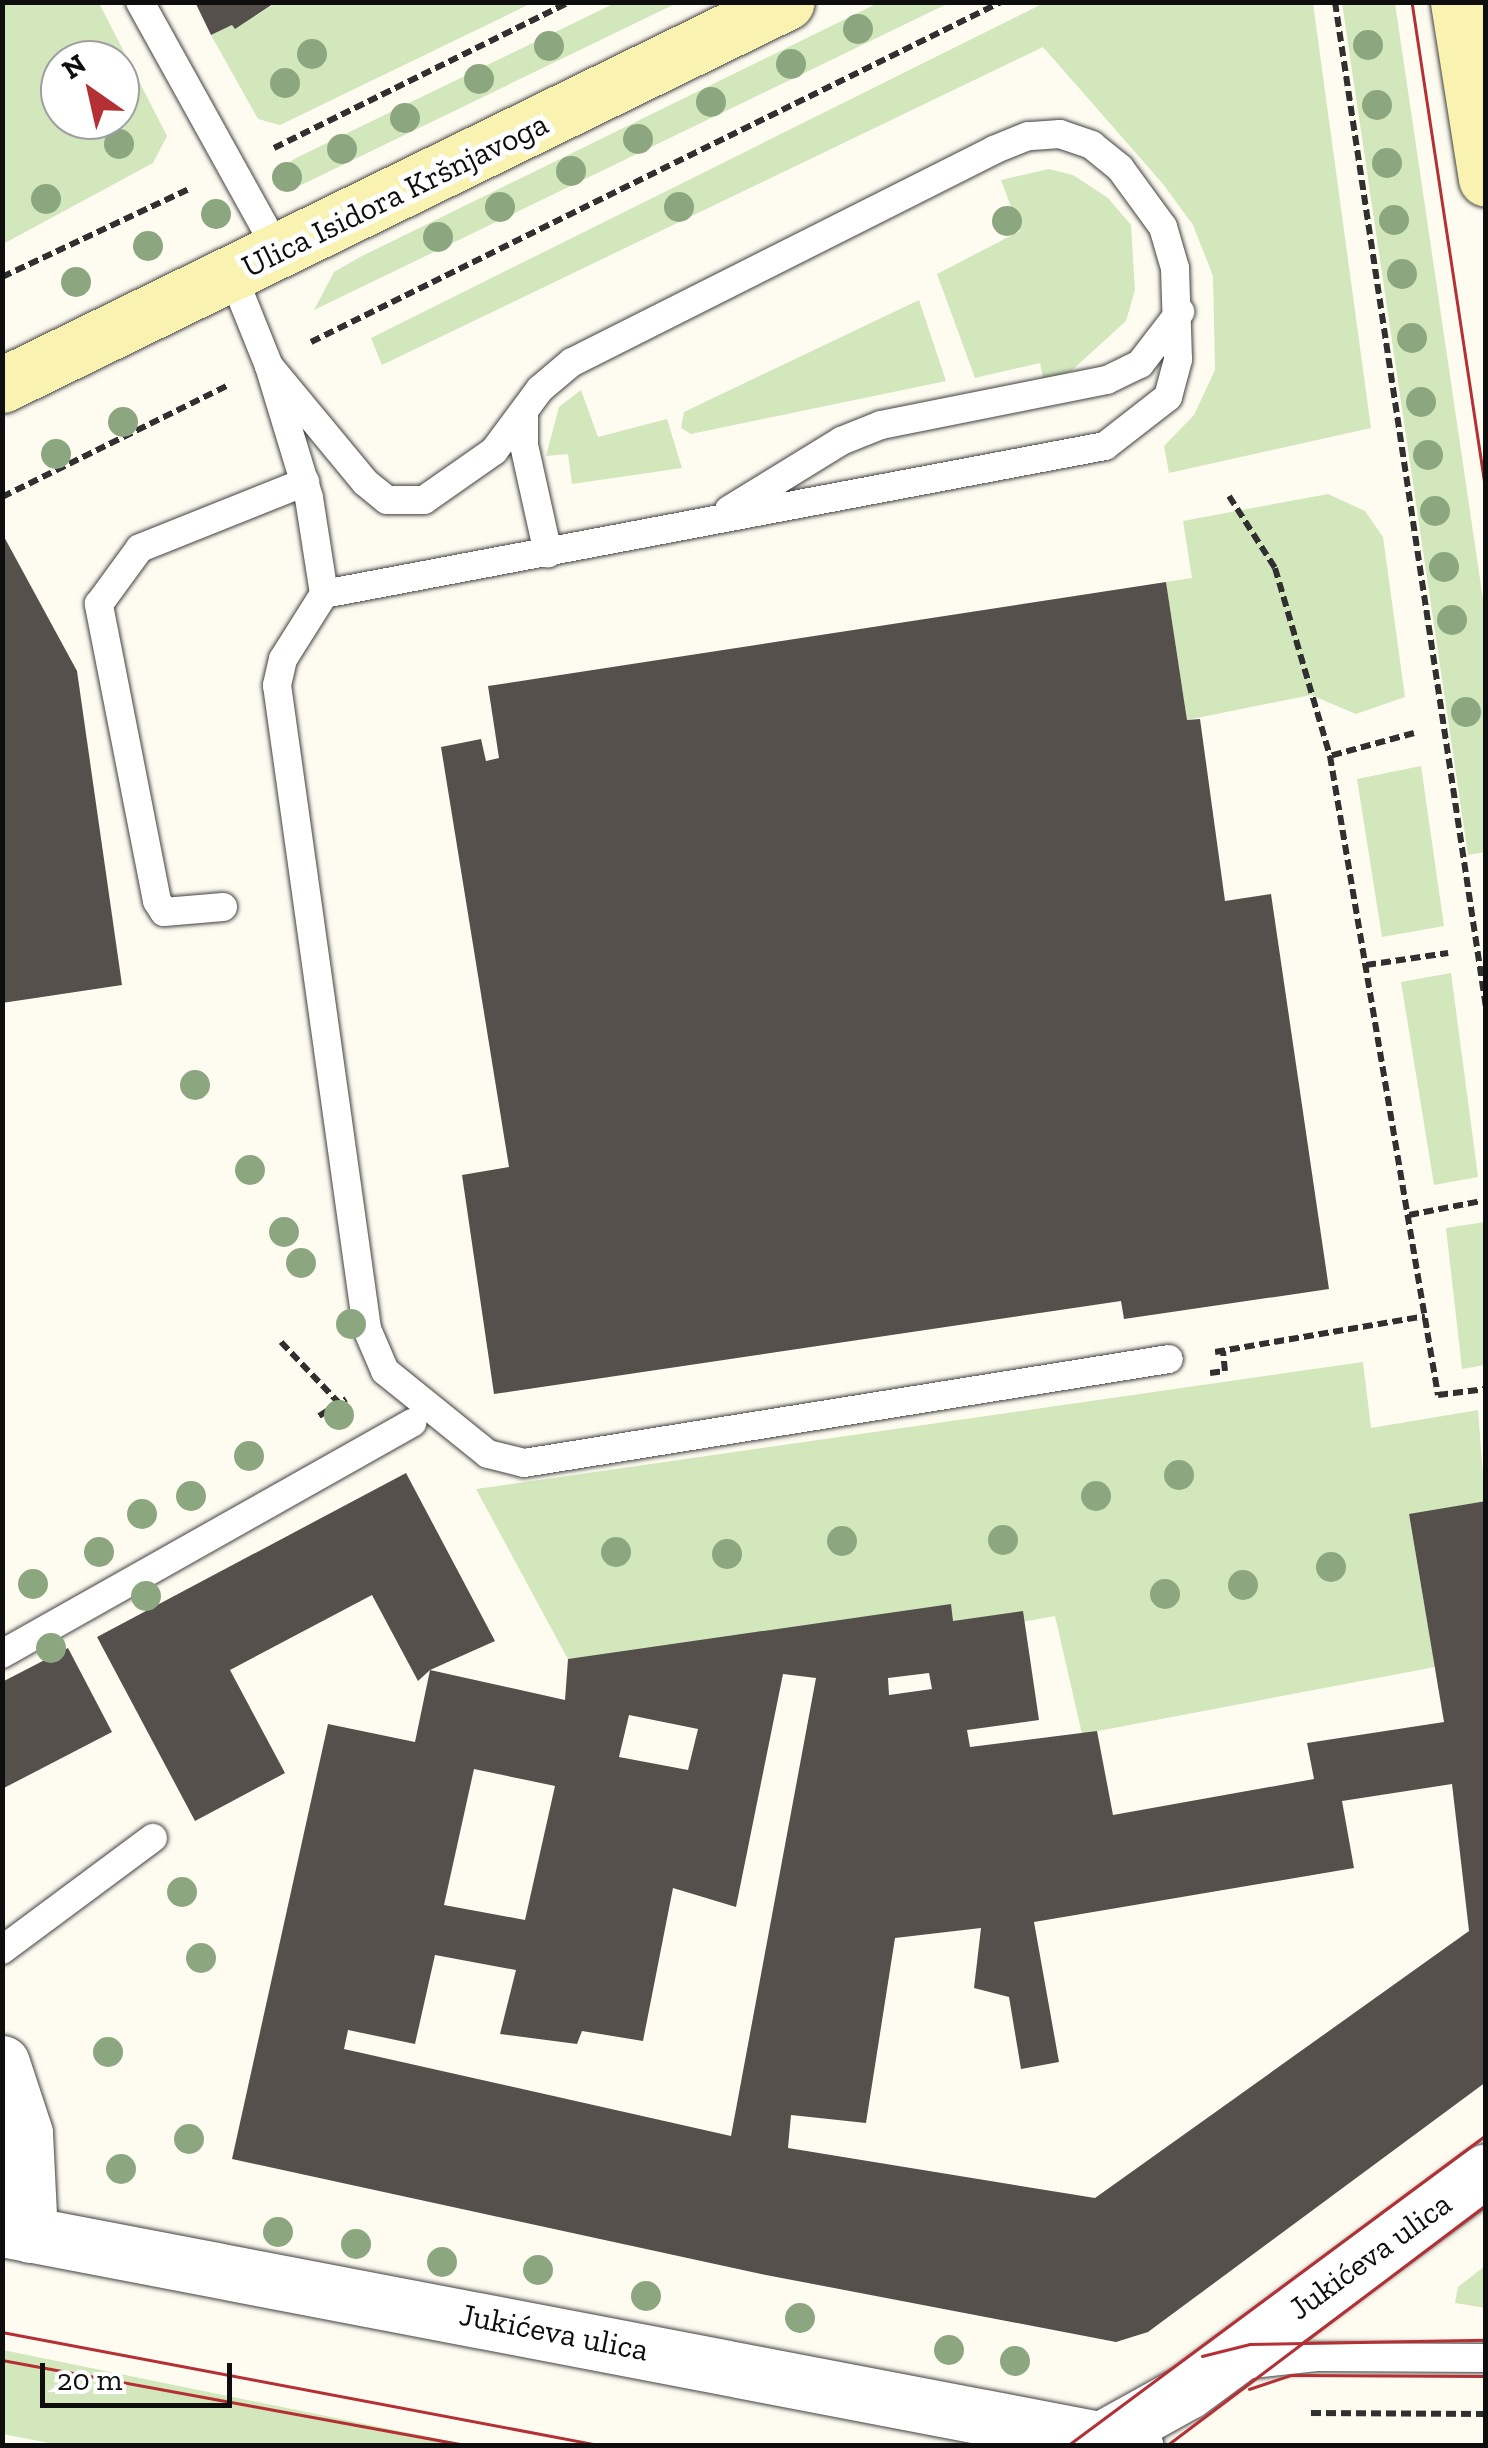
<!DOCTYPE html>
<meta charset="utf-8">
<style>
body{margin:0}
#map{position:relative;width:1488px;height:2448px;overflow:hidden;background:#fefcf1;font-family:"Zilla Slab",serif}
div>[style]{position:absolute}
.green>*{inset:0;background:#d2e7bc}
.building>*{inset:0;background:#56504c}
.path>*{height:6px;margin-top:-3px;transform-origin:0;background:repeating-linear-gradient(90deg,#303030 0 10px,transparent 0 15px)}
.roads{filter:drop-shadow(0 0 2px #414141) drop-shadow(0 0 2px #414141)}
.service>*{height:28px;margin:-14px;padding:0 14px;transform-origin:14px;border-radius:14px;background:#fff}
.minor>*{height:55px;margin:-27.5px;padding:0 27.5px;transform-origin:27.5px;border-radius:27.5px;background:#fff}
.tertiary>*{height:55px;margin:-27.5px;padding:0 27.5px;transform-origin:27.5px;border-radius:27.5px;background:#fff}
.secondary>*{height:55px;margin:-27.5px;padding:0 27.5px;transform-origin:27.5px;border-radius:27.5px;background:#f9f2b1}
.tram>*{height:2.5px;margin:-1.25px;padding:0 1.25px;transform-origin:1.25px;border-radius:1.25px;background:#b53034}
.trees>*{width:30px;height:30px;margin:-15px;border-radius:50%;background:#8ca780}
span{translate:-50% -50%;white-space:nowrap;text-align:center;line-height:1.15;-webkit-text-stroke:10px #fff;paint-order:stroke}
.street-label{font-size:32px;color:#0e0e0e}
.frame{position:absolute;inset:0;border:5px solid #0e0e0e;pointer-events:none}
.north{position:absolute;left:40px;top:40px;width:100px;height:100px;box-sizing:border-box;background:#fff;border:2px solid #9f9f9f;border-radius:50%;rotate:326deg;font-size:28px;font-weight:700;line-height:40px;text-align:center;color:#0e0e0e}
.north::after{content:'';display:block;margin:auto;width:35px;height:45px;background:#b53034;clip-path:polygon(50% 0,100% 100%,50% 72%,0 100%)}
.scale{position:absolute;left:40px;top:2363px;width:192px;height:45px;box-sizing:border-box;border:5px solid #0e0e0e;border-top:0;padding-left:12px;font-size:30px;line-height:35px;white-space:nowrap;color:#0e0e0e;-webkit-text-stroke:8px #fff;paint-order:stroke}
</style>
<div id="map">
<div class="green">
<div style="clip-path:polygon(evenodd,3px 2px,99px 3px,167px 136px,153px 163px,3px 244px,3px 2px,60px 60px,120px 60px,120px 120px,60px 120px,60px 60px)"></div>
<div style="clip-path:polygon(276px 3px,532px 3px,280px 125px,258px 119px,211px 35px,232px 25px,235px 29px)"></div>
<div style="clip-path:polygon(615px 3px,677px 3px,295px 188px,282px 179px,284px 166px,296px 158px)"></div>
<div style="clip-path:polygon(878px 3px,949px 3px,314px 310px,334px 272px,360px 257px)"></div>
<div style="clip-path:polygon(1044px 3px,1313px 3px,1371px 428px,1169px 473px,1164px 446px,1194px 415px,1215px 370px,1213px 276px,1193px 225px,1163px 184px,1043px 47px,382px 365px,371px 338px)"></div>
<div style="clip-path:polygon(1342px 3px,1395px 3px,1485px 613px,1485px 852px,1468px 855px)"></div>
<div style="clip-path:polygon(1049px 169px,1073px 175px,1108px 198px,1131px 225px,1135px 290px,1126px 321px,1070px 372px,1043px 378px,1040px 363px,975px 378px,937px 274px,1020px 231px,1001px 180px)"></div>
<div style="clip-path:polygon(919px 300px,946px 381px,691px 434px,681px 428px,684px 412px)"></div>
<div style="clip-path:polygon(581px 390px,598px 437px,667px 419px,682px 468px,572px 484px,568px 454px,546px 456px,559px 407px)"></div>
<div style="clip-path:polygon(1328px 494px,1365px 511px,1383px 537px,1405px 697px,1356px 714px,1311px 695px,1187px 720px,1166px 582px,1192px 578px,1183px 521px)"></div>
<div style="clip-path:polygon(1421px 766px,1444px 926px,1382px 937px,1357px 779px)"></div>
<div style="clip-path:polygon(1451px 973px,1478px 1177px,1434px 1185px,1401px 982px)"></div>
<div style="clip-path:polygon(1485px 1222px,1485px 1365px,1462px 1369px,1446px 1228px)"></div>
<div style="clip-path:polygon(1363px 1362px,1371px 1428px,1478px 1410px,1485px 1501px,1409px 1515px,1435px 1667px,1082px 1734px,1055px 1616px,590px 1700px,476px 1489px)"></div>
<div style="clip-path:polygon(1485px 2266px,1485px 2308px,1455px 2303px,1458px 2287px)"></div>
<div style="clip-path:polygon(3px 2350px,468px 2445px,64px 2446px,3px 2434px)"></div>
</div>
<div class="building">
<div style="clip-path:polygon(195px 2px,276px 2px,235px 29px,232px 25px,211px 35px)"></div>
<div style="clip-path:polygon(2px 533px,77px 671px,122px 985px,2px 1003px)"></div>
<div style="clip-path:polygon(1166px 582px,1187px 720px,1200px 719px,1225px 901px,1271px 894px,1329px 1289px,1124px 1319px,1121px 1301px,494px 1394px,462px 1175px,509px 1167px,441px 747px,481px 739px,486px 761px,499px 758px,488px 686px)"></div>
<div style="clip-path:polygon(evenodd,406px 1473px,495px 1641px,430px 1670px,565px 1700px,568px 1659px,951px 1604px,953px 1621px,1023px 1611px,1039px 1720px,967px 1730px,970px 1747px,1097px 1731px,1113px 1815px,1314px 1779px,1307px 1743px,1444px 1722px,1409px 1514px,1486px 1501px,1486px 2082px,1148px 2332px,1116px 2342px,761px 2274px,232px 2159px,328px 1724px,415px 1742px,430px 1670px,418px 1681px,372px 1595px,230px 1670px,285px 1773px,195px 1821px,97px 1637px,406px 1473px,929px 1673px,932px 1689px,889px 1695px,888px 1678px,929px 1673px,406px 1473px,783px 1674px,816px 1678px,731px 2136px,344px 2049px,348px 2030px,415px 2044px,435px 1955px,516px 1970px,500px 2034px,577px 2044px,582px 2031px,643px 2041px,673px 1888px,736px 1907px,783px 1674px,406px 1473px,629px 1715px,698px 1729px,688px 1770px,619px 1757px,629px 1715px,406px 1473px,474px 1769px,555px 1786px,525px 1920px,444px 1905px,474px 1769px,406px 1473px,1452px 1784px,1469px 1931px,1095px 2198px,788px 2148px,791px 2115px,866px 2123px,895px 1938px,981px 1928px,974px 1988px,1009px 1997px,1021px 2069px,1059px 2062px,1034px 1922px,1354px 1868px,1342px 1801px,1452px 1784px)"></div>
<div style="clip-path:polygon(68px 1648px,112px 1732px,2px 1789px,2px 1682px)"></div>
</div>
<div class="path">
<div style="left:1335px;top:2px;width:1017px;rotate:81.46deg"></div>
<div style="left:274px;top:148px;width:329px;rotate:-26.3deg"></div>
<div style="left:2px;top:277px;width:209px;rotate:-25.2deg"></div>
<div style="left:311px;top:342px;width:769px;rotate:-26.23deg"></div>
<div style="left:1229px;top:496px;width:85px;rotate:57.4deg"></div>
<div style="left:1275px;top:568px;width:196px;rotate:73.7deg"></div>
<div style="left:2px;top:497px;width:253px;rotate:-26.3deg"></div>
<div style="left:1414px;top:733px;width:87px;rotate:164.7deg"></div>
<div style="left:1330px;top:756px;width:648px;rotate:80.41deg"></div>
<div style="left:1438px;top:1395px;width:48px;rotate:-7.1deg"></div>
<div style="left:1366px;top:965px;width:83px;rotate:-8.3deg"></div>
<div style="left:1409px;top:1215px;width:73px;rotate:-11deg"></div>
<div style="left:281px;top:1342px;width:84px;rotate:46.4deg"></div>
<div style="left:1215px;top:1352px;width:213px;rotate:-9.7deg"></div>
<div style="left:1210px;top:1373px;width:15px;rotate:-8deg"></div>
<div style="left:1225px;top:1371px;width:20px;rotate:-96deg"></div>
<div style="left:319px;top:1416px;width:32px;rotate:-32deg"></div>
<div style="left:1311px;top:2413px;width:175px;rotate:0.3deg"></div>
</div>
<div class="roads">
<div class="service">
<div style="left:140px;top:2px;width:285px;rotate:61deg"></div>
<div style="left:232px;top:274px;width:99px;rotate:68.1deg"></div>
<div style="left:524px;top:413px;width:32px;rotate:90deg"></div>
<div style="left:524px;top:445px;width:111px;rotate:77.5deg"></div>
<div style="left:729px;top:510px;width:132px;rotate:-31.6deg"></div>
<div style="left:841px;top:441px;width:43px;rotate:-21.8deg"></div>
<div style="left:881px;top:425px;width:230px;rotate:-11.3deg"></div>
<div style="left:1107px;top:380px;width:37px;rotate:-26deg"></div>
<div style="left:1140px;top:364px;width:66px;rotate:-52.4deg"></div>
<div style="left:324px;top:594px;width:795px;rotate:-10.73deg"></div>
<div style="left:1105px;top:446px;width:80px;rotate:-37.9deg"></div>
<div style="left:1168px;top:397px;width:39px;rotate:-75deg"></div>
<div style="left:1178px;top:359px;width:91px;rotate:-91.9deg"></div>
<div style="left:1175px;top:268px;width:43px;rotate:-106.3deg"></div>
<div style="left:1163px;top:227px;width:73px;rotate:-126.1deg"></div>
<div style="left:1120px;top:168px;width:36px;rotate:-141deg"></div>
<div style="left:1092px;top:145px;width:34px;rotate:-161deg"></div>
<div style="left:1060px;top:134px;width:32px;rotate:176deg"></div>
<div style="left:1028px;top:136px;width:37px;rotate:158deg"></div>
<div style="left:994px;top:150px;width:472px;rotate:153.3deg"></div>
<div style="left:572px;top:362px;width:42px;rotate:139.8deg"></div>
<div style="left:540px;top:389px;width:77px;rotate:126.6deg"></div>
<div style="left:494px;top:451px;width:85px;rotate:145deg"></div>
<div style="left:424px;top:500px;width:37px;rotate:180deg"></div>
<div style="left:387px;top:500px;width:28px;rotate:-141deg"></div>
<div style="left:365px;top:482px;width:151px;rotate:-129.6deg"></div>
<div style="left:269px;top:366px;width:138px;rotate:73.1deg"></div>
<div style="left:309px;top:498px;width:97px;rotate:81.1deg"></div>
<div style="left:324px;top:594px;width:77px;rotate:122.2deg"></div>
<div style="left:283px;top:659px;width:27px;rotate:103deg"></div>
<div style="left:277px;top:685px;width:650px;rotate:82.04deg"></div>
<div style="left:367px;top:1329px;width:46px;rotate:66.8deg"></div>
<div style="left:385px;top:1371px;width:132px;rotate:38.9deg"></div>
<div style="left:488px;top:1454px;width:37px;rotate:14deg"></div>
<div style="left:524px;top:1463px;width:653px;rotate:-9.16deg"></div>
<div style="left:223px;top:907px;width:59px;rotate:175.2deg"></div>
<div style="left:164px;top:912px;width:13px;rotate:-122deg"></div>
<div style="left:157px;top:901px;width:303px;rotate:-101.1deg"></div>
<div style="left:99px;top:604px;width:69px;rotate:-53.8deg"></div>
<div style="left:140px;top:548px;width:178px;rotate:-21.8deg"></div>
<div style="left:2px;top:1654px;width:471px;rotate:-29.4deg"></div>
<div style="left:2px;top:1950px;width:188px;rotate:-36.6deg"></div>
<div style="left:1243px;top:2365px;width:74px;rotate:-6.2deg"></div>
<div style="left:1317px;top:2357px;width:169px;rotate:0.3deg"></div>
</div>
<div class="minor">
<div style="left:2px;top:2063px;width:74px;rotate:71.8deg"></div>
<div style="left:25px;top:2133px;width:102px;rotate:87.2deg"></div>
</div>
<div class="tertiary">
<div style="left:2px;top:2229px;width:1154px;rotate:10.84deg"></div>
<div style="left:1105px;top:2437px;width:95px;rotate:-29deg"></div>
<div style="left:1188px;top:2391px;width:370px;rotate:-36.4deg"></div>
</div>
<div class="secondary">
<div style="left:1458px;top:2px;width:179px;rotate:81deg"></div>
<div style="left:2px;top:385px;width:873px;rotate:-26.01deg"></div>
</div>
</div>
<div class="tram">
<div style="left:1412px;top:2px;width:494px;rotate:81.4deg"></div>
<div style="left:2px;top:2332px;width:613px;rotate:10.72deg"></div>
<div style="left:1202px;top:2356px;width:49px;rotate:-14deg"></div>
<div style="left:1250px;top:2344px;width:236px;rotate:-1deg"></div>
<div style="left:2px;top:2360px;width:476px;rotate:10.4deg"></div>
<div style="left:1249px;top:2389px;width:44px;rotate:-18.4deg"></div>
<div style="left:1291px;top:2375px;width:195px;rotate:0.3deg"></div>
<div style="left:1067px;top:2446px;width:522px;rotate:-36.58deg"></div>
<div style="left:1166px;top:2446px;width:401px;rotate:-37deg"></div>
</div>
<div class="trees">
<div style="left:858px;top:29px"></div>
<div style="left:1368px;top:45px"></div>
<div style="left:549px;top:46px"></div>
<div style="left:312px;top:54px"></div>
<div style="left:791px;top:64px"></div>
<div style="left:479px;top:79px"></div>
<div style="left:285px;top:83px"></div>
<div style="left:711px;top:102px"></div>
<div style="left:1377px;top:105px"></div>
<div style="left:405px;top:118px"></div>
<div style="left:638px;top:139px"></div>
<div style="left:119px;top:144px"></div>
<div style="left:342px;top:149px"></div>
<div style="left:1387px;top:163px"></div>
<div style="left:571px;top:171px"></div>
<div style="left:287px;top:177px"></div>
<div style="left:46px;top:199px"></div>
<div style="left:500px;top:207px"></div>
<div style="left:679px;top:207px"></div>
<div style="left:216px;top:214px"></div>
<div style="left:1394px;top:220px"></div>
<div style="left:1007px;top:221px"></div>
<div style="left:438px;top:237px"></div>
<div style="left:148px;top:246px"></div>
<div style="left:1402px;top:274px"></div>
<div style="left:76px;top:282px"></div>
<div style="left:1412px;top:338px"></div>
<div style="left:1421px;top:402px"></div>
<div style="left:123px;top:422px"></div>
<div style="left:56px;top:454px"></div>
<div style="left:1428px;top:455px"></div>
<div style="left:1435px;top:511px"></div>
<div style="left:1444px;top:567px"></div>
<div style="left:1452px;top:620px"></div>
<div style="left:1466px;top:712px"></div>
<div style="left:195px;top:1085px"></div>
<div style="left:250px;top:1170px"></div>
<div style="left:284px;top:1232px"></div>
<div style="left:301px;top:1263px"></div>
<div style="left:351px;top:1324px"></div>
<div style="left:339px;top:1415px"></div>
<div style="left:249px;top:1456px"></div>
<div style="left:1179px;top:1475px"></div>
<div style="left:191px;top:1496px"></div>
<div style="left:1096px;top:1496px"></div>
<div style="left:142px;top:1514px"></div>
<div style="left:1003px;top:1540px"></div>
<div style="left:842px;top:1541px"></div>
<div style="left:99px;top:1552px"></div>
<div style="left:616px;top:1552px"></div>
<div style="left:727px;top:1554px"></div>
<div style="left:1331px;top:1567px"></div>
<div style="left:33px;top:1584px"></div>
<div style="left:1243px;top:1585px"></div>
<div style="left:1165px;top:1594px"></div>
<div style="left:146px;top:1596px"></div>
<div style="left:51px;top:1648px"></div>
<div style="left:182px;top:1892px"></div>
<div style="left:201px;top:1958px"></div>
<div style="left:108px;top:2052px"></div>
<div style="left:189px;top:2139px"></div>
<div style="left:121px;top:2169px"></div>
<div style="left:278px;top:2232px"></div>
<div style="left:356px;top:2244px"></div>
<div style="left:442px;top:2262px"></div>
<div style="left:538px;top:2270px"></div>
<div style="left:646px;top:2296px"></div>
<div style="left:800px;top:2318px"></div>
<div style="left:949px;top:2350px"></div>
<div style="left:1015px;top:2361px"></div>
</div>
<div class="street-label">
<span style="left:395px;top:195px;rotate:-26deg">Ulica Isidora Kršnjavoga</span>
<span style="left:1370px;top:2256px;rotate:-36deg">Jukićeva ulica</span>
<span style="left:554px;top:2332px;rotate:11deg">Jukićeva ulica</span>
</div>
<div class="frame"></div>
<div class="north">N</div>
<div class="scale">20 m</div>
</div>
